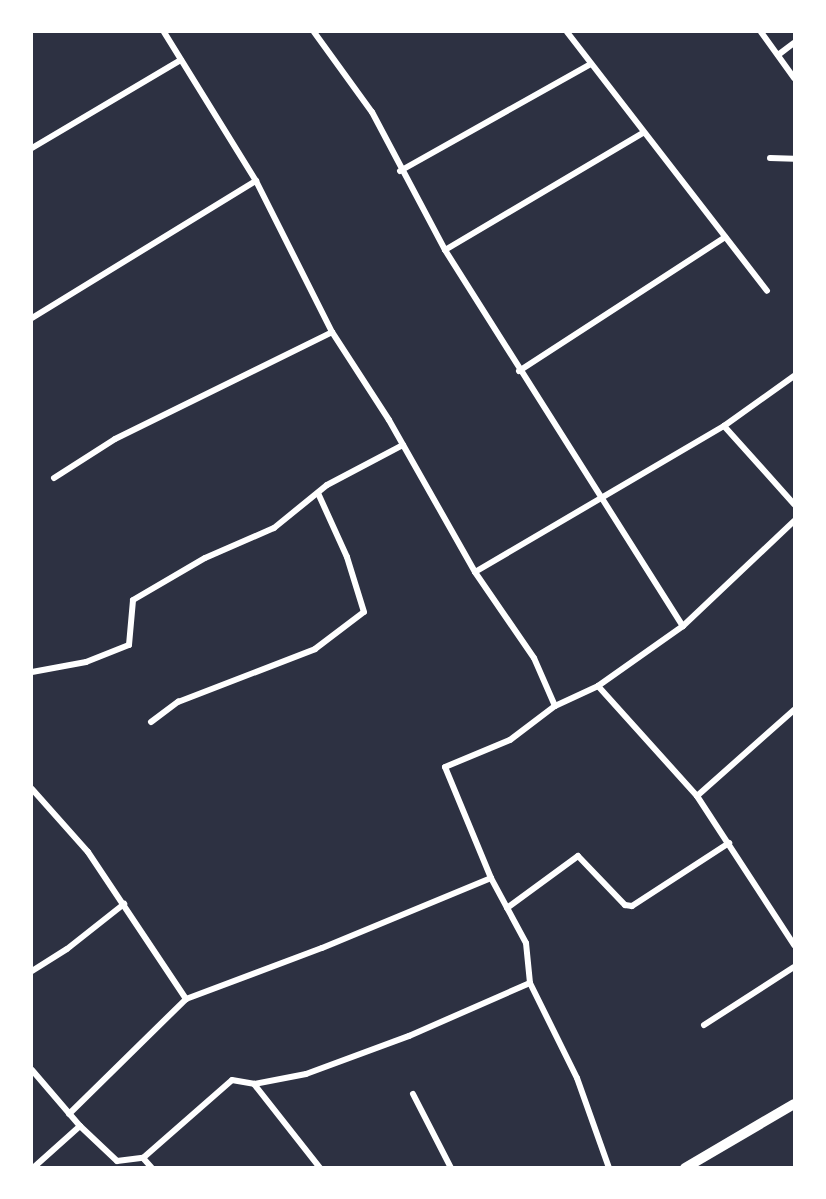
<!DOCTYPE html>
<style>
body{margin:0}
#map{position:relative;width:826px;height:1199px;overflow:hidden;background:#2d3142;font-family:Roboto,sans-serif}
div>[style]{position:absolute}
.minor>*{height:6px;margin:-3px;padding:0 3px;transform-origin:3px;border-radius:3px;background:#fff}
.tertiary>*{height:10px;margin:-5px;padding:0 5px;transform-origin:5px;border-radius:5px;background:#fff}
span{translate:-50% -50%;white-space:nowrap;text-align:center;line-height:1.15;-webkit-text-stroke:5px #fff;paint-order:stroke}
.frame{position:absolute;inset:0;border:33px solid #fff;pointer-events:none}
</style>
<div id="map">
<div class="minor">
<div style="left:314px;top:32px;width:99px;rotate:54.1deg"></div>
<div style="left:372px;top:112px;width:156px;rotate:62.1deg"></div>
<div style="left:445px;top:250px;width:445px;rotate:57.7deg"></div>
<div style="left:567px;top:32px;width:327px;rotate:52.3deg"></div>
<div style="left:761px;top:32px;width:57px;rotate:54.3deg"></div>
<div style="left:778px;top:55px;width:20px;rotate:-37deg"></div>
<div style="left:32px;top:148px;width:173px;rotate:-30.6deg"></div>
<div style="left:770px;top:158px;width:24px;rotate:2deg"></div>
<div style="left:400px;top:171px;width:219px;rotate:-29.3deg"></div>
<div style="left:445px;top:250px;width:230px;rotate:-30.6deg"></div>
<div style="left:32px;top:318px;width:263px;rotate:-31.5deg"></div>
<div style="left:519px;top:371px;width:246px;rotate:-33deg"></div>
<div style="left:794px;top:376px;width:86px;rotate:144.5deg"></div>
<div style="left:724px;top:426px;width:105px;rotate:48.1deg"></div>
<div style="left:54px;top:478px;width:72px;rotate:-32.6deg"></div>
<div style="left:115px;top:439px;width:242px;rotate:-26.2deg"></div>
<div style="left:475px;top:572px;width:289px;rotate:-30.4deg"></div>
<div style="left:32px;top:672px;width:55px;rotate:-10.5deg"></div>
<div style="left:86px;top:662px;width:46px;rotate:-21.6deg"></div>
<div style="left:129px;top:645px;width:45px;rotate:-84.9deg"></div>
<div style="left:133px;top:600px;width:83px;rotate:-30.3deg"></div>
<div style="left:205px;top:558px;width:75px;rotate:-23.5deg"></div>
<div style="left:274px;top:528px;width:68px;rotate:-39.1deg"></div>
<div style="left:327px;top:485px;width:86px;rotate:-27.8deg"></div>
<div style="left:598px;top:686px;width:148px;rotate:48deg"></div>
<div style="left:697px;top:796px;width:178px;rotate:56.9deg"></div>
<div style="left:555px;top:706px;width:47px;rotate:-24.9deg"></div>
<div style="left:598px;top:686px;width:104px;rotate:-35.2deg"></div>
<div style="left:683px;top:626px;width:153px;rotate:-43.4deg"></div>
<div style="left:151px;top:722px;width:34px;rotate:-37deg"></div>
<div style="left:178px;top:702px;width:147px;rotate:-21.1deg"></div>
<div style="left:315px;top:649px;width:61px;rotate:-37.1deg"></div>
<div style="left:364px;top:612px;width:58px;rotate:-107.2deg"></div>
<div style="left:347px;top:557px;width:70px;rotate:-114.4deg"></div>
<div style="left:32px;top:789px;width:84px;rotate:48.4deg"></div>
<div style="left:88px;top:852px;width:177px;rotate:56.3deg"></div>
<div style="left:697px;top:796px;width:130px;rotate:-41.6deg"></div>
<div style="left:507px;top:908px;width:88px;rotate:-36.2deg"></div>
<div style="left:578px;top:856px;width:68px;rotate:46.2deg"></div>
<div style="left:625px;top:905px;width:7px;rotate:8deg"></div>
<div style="left:632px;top:906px;width:116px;rotate:-33deg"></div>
<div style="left:32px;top:971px;width:41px;rotate:-32.2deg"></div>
<div style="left:67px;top:949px;width:73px;rotate:-38.3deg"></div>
<div style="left:530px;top:983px;width:106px;rotate:63.7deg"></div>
<div style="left:577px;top:1078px;width:96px;rotate:70.4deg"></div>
<div style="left:704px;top:1025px;width:107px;rotate:-32.8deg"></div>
<div style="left:32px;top:1070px;width:74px;rotate:49.4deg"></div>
<div style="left:80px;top:1126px;width:51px;rotate:43.4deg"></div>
<div style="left:117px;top:1161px;width:26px;rotate:-7deg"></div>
<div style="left:143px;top:1158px;width:13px;rotate:48deg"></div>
<div style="left:254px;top:1084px;width:107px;rotate:51.8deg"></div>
<div style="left:413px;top:1094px;width:83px;rotate:62.8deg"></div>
<div style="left:69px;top:1114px;width:164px;rotate:-44.5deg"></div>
<div style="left:186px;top:999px;width:145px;rotate:-20.6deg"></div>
<div style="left:322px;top:948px;width:183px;rotate:-22.5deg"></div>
<div style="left:143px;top:1158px;width:118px;rotate:-41.2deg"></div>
<div style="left:232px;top:1080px;width:22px;rotate:10deg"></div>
<div style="left:254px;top:1084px;width:53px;rotate:-10.9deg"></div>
<div style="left:306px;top:1074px;width:110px;rotate:-20.3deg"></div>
<div style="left:409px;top:1036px;width:132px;rotate:-23.7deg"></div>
<div style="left:530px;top:983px;width:40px;rotate:-95.7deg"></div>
<div style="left:526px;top:943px;width:74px;rotate:-118.3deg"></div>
<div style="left:491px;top:878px;width:120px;rotate:-112.5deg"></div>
<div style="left:445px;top:767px;width:70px;rotate:-22.6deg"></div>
<div style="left:510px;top:740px;width:56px;rotate:-37.1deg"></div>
<div style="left:555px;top:706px;width:52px;rotate:-113.6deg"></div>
<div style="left:534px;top:658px;width:104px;rotate:-124.5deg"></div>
<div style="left:475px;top:572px;width:175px;rotate:-119.5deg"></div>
<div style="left:389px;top:420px;width:105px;rotate:-122.9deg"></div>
<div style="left:332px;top:332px;width:169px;rotate:-116.7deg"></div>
<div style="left:256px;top:181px;width:175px;rotate:-121.7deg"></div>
<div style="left:33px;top:1168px;width:63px;rotate:-41.8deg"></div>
</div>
<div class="tertiary">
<div style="left:685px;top:1168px;width:126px;rotate:-30.4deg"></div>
</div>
<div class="frame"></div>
</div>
